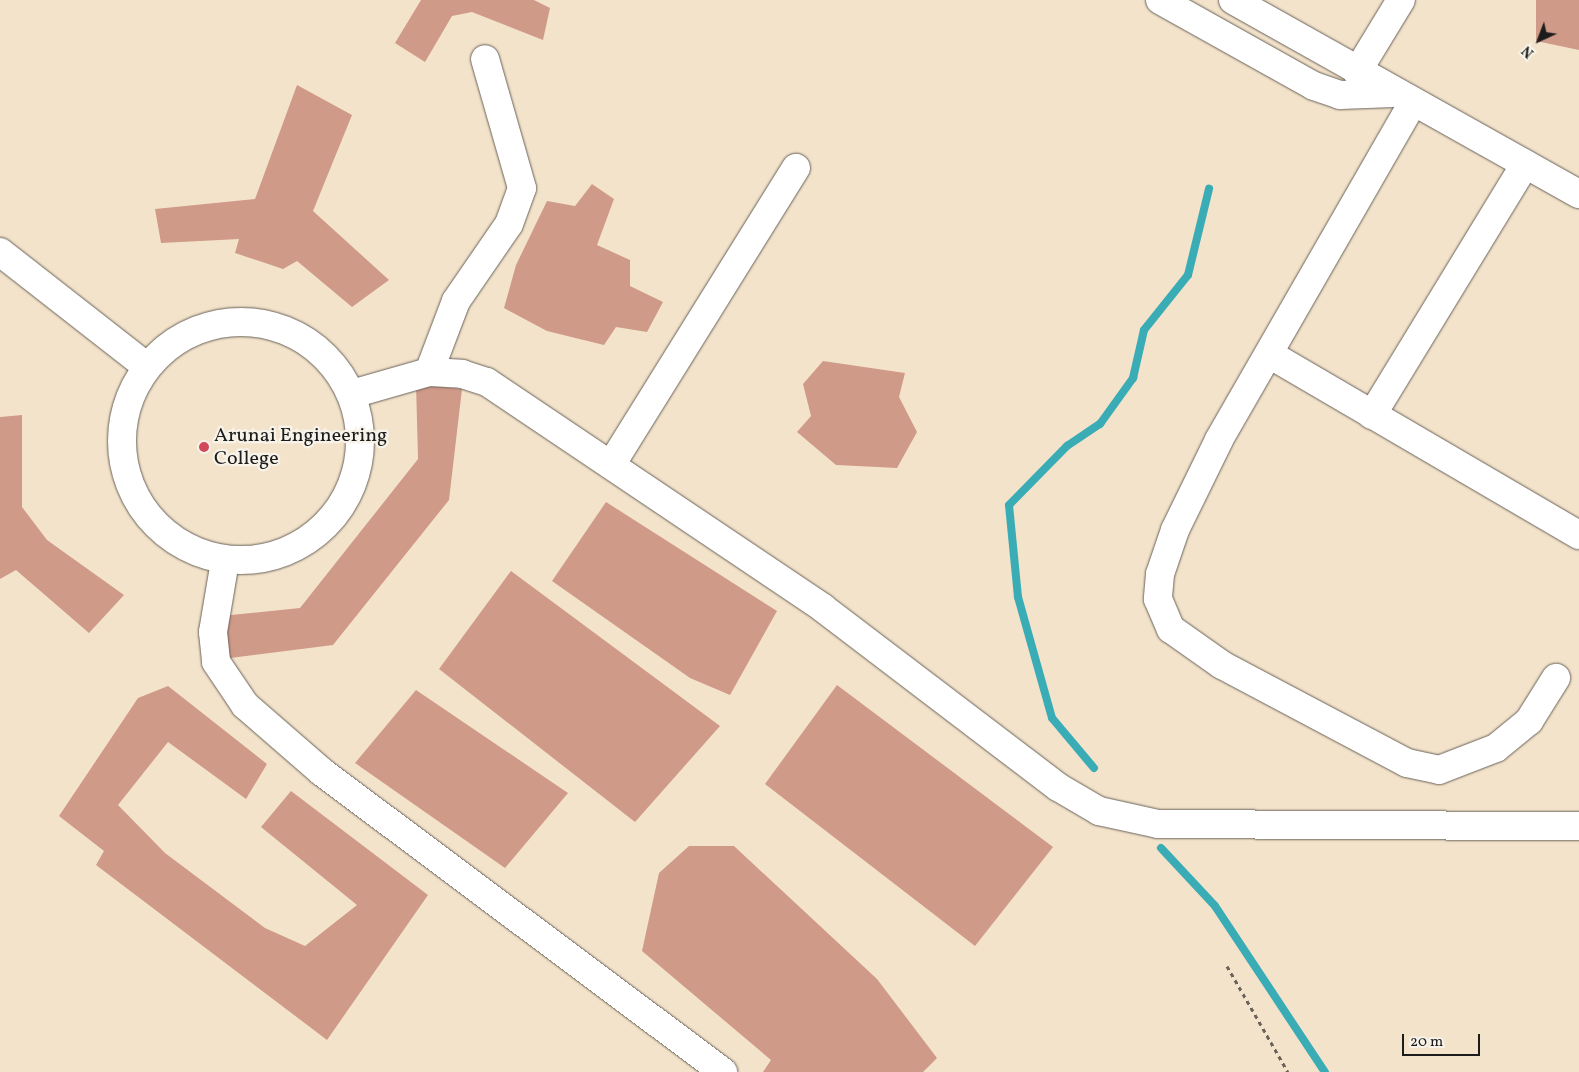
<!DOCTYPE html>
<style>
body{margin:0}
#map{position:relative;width:1579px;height:1072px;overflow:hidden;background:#f4e3cb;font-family:Vollkorn,serif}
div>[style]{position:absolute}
.stream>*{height:8px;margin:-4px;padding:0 4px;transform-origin:4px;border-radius:4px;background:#3aacb5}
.building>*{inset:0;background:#d09a88}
.path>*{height:3px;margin-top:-1.5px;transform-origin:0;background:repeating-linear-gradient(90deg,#686259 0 4px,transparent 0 8px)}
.roads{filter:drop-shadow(0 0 1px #686259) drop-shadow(0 0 1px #686259)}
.minor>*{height:28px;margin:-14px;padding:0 14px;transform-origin:14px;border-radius:14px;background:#fff}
.minor>.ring{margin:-14px;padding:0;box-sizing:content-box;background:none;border:28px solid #fff;border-radius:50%}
.dots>*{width:14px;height:14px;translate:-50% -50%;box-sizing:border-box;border:2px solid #f7f3e8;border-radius:50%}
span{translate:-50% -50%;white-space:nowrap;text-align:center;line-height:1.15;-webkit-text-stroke:4.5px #f7f3e8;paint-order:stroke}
.poi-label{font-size:20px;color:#1c1c1c}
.left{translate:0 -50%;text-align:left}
.north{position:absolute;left:1514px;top:15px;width:50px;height:50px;-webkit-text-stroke:4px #f7f3e8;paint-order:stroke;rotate:223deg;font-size:14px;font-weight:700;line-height:20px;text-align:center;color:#1c1c1c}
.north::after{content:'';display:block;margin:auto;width:18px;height:22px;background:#1c1c1c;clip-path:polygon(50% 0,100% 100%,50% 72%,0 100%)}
.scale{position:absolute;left:1402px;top:1034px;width:78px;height:22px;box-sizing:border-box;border:2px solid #1c1c1c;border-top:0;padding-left:6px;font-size:15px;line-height:18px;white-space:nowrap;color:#1c1c1c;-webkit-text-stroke:4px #f7f3e8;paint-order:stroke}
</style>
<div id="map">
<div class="stream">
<div style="left:1094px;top:768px;width:65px;rotate:-130deg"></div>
<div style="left:1052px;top:718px;width:126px;rotate:-105.7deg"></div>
<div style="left:1018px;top:597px;width:92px;rotate:-95.6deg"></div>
<div style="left:1009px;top:505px;width:83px;rotate:-45.5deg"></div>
<div style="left:1067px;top:446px;width:40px;rotate:-34deg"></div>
<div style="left:1100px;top:424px;width:57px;rotate:-54.3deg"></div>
<div style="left:1133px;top:378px;width:49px;rotate:-77.1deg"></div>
<div style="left:1144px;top:330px;width:70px;rotate:-51.3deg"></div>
<div style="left:1188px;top:275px;width:89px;rotate:-76.3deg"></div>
<div style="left:1161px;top:848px;width:79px;rotate:47deg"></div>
<div style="left:1215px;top:906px;width:199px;rotate:56.5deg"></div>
</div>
<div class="building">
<div style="clip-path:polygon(421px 0,534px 0,550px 8px,543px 40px,472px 12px,452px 16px,425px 62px,395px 43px)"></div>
<div style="clip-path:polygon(1536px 0,1579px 0,1579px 50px,1536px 41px)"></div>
<div style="clip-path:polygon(297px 85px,352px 115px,313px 211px,389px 280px,352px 307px,297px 261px,283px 269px,235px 253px,239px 239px,161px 243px,155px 209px,255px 199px)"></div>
<div style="clip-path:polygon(592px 184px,614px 199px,597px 245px,630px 260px,630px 286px,663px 302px,647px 332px,616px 327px,604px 345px,547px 331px,504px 308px,516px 265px,547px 201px,575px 206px)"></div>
<div style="clip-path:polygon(823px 361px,905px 373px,899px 397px,917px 432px,897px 468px,836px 465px,797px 432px,811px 416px,803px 384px)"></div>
<div style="clip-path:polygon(416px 384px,462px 389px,449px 500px,333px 645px,230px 658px,221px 616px,300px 608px,418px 459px)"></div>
<div style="clip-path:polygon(22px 415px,22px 507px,47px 540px,124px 595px,89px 633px,16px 570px,0 579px,0 417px)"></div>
<div style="clip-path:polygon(606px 502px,777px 611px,730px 695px,690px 678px,552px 581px)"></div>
<div style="clip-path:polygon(511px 571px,720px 726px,635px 822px,439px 669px)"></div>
<div style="clip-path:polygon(837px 685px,1053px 847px,975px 946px,765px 784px)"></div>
<div style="clip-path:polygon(168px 686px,267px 764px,246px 799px,168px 742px,118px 805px,165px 853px,265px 928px,305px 946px,357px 905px,261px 827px,291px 791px,428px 895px,327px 1040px,96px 865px,104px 851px,59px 816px,138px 698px)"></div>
<div style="clip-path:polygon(416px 690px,568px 793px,505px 868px,355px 763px)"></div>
<div style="clip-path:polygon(689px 846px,734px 846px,877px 979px,937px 1058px,923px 1072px,763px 1072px,771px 1060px,642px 951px,659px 873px)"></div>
</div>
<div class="path">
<div style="left:1227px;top:966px;width:122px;rotate:60.1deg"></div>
</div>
<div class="roads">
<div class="minor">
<div style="left:1160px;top:0;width:176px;rotate:29.2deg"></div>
<div style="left:1314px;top:86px;width:28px;rotate:19deg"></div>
<div style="left:1340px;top:95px;width:54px;rotate:-2.1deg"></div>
<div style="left:1233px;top:0;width:397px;rotate:29.3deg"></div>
<div style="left:1357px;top:72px;width:84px;rotate:-58.6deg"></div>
<div style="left:1412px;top:104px;width:387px;rotate:119.9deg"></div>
<div style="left:1219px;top:440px;width:100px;rotate:116.1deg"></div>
<div style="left:1175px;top:530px;width:46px;rotate:108.8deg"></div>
<div style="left:1160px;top:574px;width:25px;rotate:95deg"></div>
<div style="left:1158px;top:599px;width:33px;rotate:67deg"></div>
<div style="left:1171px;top:629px;width:62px;rotate:35.2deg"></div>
<div style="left:1222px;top:665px;width:209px;rotate:27.9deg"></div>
<div style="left:1407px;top:763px;width:33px;rotate:12deg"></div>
<div style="left:1439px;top:770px;width:61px;rotate:-21.1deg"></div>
<div style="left:1496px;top:748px;width:43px;rotate:-39.3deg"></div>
<div style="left:1529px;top:721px;width:51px;rotate:-57.9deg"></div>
<div style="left:0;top:252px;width:185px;rotate:38deg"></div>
<div class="ring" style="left:122px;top:322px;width:210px;height:210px"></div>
<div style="left:1269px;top:354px;width:359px;rotate:30.3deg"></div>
<div style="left:429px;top:372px;width:76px;rotate:-69.2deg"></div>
<div style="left:456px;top:301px;width:93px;rotate:-55.5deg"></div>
<div style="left:509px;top:224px;width:38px;rotate:-70deg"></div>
<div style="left:522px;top:188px;width:134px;rotate:-106deg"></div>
<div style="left:352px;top:394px;width:80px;rotate:-15.9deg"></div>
<div style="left:429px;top:372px;width:33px;rotate:3deg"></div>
<div style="left:462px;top:374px;width:26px;rotate:18deg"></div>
<div style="left:487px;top:382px;width:405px;rotate:33.9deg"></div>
<div style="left:823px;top:608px;width:295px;rotate:37.3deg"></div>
<div style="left:1058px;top:787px;width:48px;rotate:30.3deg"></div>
<div style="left:1099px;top:811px;width:60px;rotate:12.4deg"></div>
<div style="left:1158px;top:824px;width:421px;rotate:0.3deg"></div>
<div style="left:1372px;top:415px;width:294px;rotate:-58.6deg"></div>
<div style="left:611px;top:465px;width:350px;rotate:-58.1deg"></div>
<div style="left:225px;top:561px;width:72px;rotate:99.6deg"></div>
<div style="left:213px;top:632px;width:30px;rotate:84deg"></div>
<div style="left:216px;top:662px;width:52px;rotate:56deg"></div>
<div style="left:245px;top:705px;width:102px;rotate:41deg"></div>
<div style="left:322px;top:772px;width:501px;rotate:36.8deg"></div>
</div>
</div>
<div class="dots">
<div style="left:204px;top:447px;background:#d1495b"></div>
</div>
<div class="poi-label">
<span class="left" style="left:214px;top:448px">Arunai Engineering<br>College</span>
</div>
<div class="north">N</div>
<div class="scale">20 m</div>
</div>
